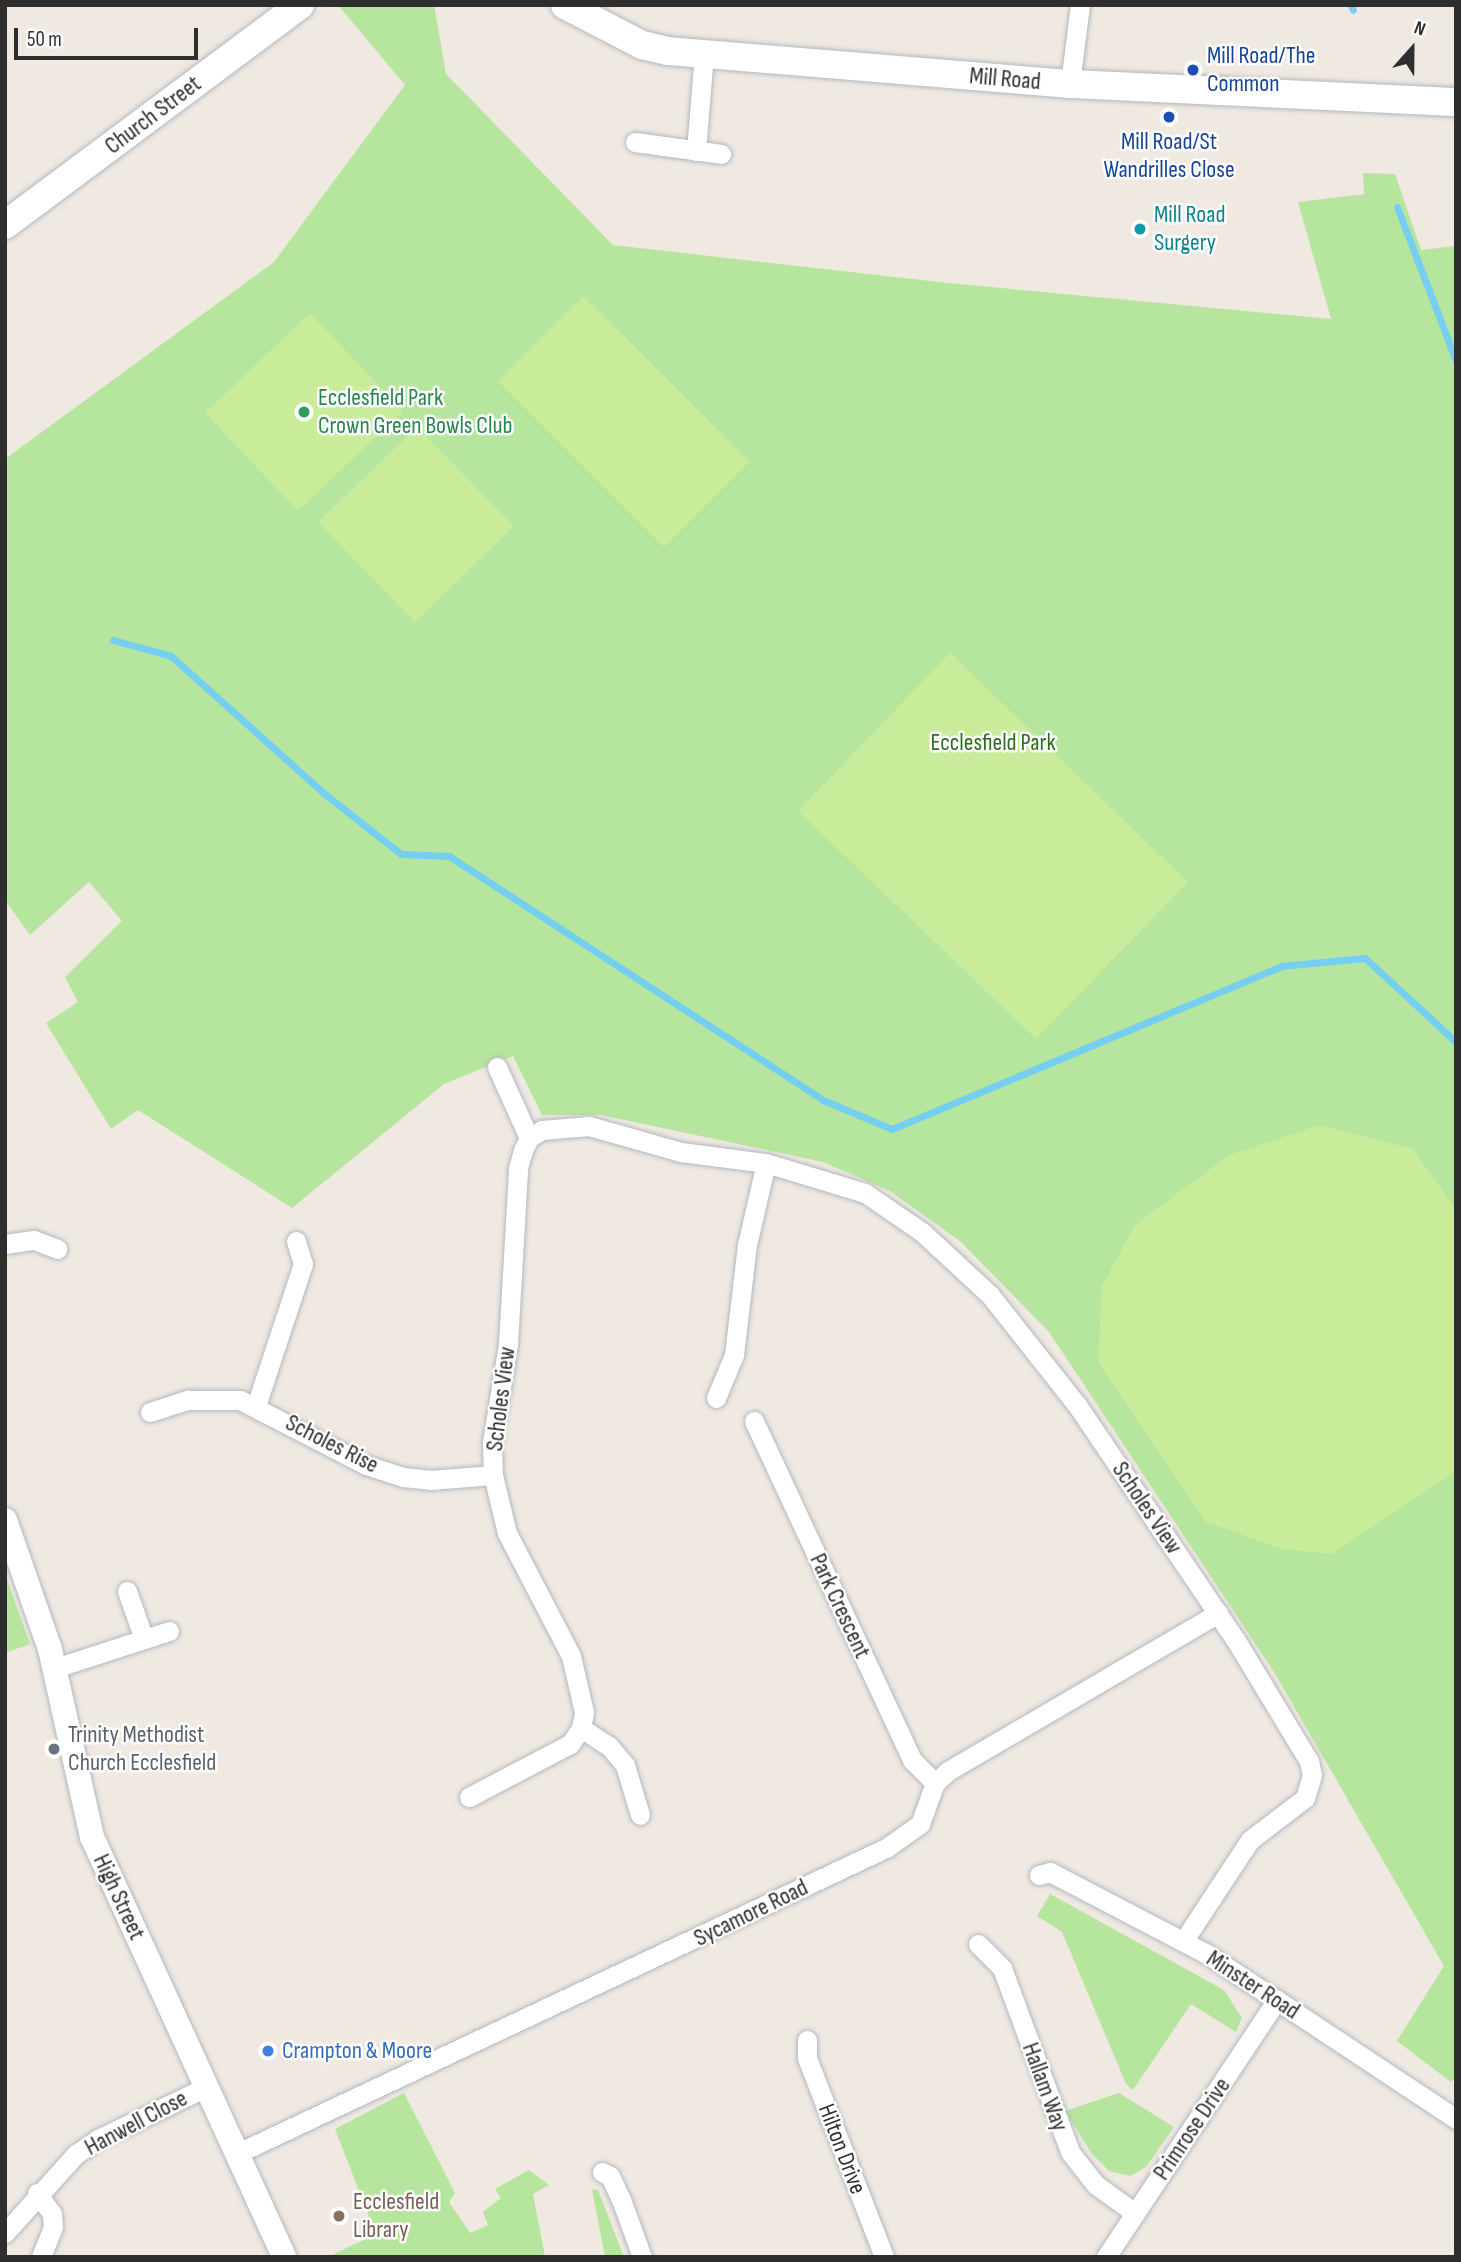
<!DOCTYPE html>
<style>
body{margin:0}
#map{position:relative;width:1461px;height:2262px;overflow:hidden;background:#efe9e1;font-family:"Sofia Sans Condensed",sans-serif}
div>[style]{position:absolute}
.green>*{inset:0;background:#b6e59e}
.pitch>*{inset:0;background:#c9ec9a}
.stream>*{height:7px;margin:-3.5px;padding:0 3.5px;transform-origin:3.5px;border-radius:3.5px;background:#75cff0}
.roads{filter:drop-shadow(0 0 2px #b4b7c1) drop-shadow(0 0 2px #b4b7c1)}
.minor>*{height:19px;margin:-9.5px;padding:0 9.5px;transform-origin:9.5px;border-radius:9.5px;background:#fff}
.tertiary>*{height:24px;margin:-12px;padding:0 12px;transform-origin:12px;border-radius:12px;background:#fff}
.secondary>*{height:28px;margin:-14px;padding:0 14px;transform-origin:14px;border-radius:14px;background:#fff}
.dots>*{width:19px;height:19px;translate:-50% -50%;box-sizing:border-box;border:4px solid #fff;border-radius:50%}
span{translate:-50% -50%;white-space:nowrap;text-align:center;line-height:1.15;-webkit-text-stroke:5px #fff;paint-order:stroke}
.transit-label{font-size:24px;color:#164399}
.left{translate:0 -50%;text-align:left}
.street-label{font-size:24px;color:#2e2e2e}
.culture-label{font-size:24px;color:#0d838f}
.leisure-label{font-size:24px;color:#27864d}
.park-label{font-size:24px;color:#2c6e1b}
.worship-label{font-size:24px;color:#5b616d}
.shop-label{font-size:24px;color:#366cbe}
.education-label{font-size:24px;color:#785e54}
.frame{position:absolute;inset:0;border:7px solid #2e2e2e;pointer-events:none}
.north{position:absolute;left:1377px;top:14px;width:70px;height:70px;-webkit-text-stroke:5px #fff;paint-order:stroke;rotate:21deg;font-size:19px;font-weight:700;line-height:28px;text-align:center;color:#2e2e2e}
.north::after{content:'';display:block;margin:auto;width:24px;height:32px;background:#2e2e2e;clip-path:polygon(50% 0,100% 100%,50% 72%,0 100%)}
.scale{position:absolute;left:14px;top:28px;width:184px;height:32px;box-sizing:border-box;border:4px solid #2e2e2e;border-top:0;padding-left:9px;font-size:21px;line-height:24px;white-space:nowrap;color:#2e2e2e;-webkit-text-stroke:5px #fff;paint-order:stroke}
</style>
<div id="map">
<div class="green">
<div style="clip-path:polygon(338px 5px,434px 5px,446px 74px,613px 245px,948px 283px,1331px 319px,1298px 202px,1364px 194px,1363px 173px,1395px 174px,1421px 250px,1456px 246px,1456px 2077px,1451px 2082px,1397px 2041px,1444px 1966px,1274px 1672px,1049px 1332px,961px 1242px,890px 1191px,823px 1162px,601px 1115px,542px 1115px,513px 1056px,444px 1084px,292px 1208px,138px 1110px,111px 1129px,46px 1023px,78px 1002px,65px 977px,122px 921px,89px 882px,30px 935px,5px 900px,5px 459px,274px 262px,405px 85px)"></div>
<div style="clip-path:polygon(5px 1574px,30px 1644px,5px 1653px)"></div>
<div style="clip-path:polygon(1050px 1894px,1224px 1990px,1242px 2018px,1236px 2032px,1191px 2004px,1133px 2090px,1126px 2084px,1062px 1932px,1037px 1916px)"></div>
<div style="clip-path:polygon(404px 2093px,455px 2193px,449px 2202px,470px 2233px,488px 2225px,483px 2212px,501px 2198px,495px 2189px,529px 2170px,549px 2185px,533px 2194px,545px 2257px,328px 2257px,376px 2234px,335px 2129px)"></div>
<div style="clip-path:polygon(1119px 2093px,1174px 2127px,1146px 2167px,1130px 2176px,1109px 2171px,1092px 2154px,1065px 2111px)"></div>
<div style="clip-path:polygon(592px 2189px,598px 2190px,624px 2257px,605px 2257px)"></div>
</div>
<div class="pitch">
<div style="clip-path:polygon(583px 296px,750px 461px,664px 547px,498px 381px)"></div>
<div style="clip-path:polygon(310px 313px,403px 411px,298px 511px,205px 413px)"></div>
<div style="clip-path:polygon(417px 427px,514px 526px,415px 622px,318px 522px)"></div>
<div style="clip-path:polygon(950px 653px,1188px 882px,1036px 1039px,798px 811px)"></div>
<div style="clip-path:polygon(1319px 1125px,1413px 1149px,1456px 1210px,1456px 1471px,1332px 1554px,1283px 1549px,1206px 1522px,1098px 1362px,1102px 1286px,1135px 1225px,1229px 1155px)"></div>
</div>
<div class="stream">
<div style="left:1351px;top:5px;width:5px;rotate:68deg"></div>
<div style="left:1397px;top:207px;width:165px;rotate:69deg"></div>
<div style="left:113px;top:640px;width:60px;rotate:15.4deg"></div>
<div style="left:171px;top:656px;width:208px;rotate:41.9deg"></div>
<div style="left:326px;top:795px;width:95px;rotate:38.2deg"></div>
<div style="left:401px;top:854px;width:48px;rotate:2.4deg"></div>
<div style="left:449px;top:856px;width:447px;rotate:33.1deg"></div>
<div style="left:823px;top:1100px;width:75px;rotate:22.8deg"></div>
<div style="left:892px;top:1129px;width:422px;rotate:-22.7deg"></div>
<div style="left:1281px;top:966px;width:84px;rotate:-5.4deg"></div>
<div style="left:1365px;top:958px;width:124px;rotate:42.7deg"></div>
</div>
<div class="roads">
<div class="minor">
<div style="left:1070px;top:84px;width:80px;rotate:-82.8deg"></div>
<div style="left:635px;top:142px;width:87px;rotate:7.9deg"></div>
<div style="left:696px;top:151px;width:97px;rotate:-85.3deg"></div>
<div style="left:497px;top:1067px;width:78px;rotate:65.7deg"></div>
<div style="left:5px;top:1244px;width:29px;rotate:-8deg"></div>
<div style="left:34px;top:1240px;width:25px;rotate:21deg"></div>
<div style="left:716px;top:1398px;width:47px;rotate:-67.3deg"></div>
<div style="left:734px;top:1355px;width:111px;rotate:-83.3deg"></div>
<div style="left:747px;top:1245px;width:84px;rotate:-77deg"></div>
<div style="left:256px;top:1406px;width:150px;rotate:-71.7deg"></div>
<div style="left:303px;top:1264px;width:24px;rotate:-107deg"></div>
<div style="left:150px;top:1412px;width:40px;rotate:-18deg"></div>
<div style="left:188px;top:1400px;width:52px"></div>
<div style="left:240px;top:1400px;width:142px;rotate:27.3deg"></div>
<div style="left:366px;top:1465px;width:39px;rotate:18deg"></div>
<div style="left:403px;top:1477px;width:27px;rotate:6deg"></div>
<div style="left:430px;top:1480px;width:63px;rotate:-4.5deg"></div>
<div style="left:754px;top:1421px;width:374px;rotate:65deg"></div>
<div style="left:912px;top:1760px;width:33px;rotate:45deg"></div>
<div style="left:127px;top:1591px;width:51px;rotate:70.5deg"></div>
<div style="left:55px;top:1668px;width:120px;rotate:-18deg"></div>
<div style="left:581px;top:1728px;width:33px;rotate:33deg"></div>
<div style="left:609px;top:1746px;width:25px;rotate:50deg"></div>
<div style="left:625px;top:1765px;width:52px;rotate:73.3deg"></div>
<div style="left:469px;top:1797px;width:114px;rotate:-27.7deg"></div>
<div style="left:570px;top:1744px;width:19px;rotate:-55deg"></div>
<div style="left:581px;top:1728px;width:16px;rotate:-79deg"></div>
<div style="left:584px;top:1712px;width:57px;rotate:-103.1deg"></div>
<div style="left:571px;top:1656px;width:139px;rotate:-117.5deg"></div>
<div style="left:507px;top:1533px;width:60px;rotate:-103.6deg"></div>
<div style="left:493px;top:1475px;width:33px;rotate:-92deg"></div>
<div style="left:492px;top:1442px;width:99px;rotate:-80.7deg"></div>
<div style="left:508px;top:1344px;width:176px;rotate:-86.7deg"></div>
<div style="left:518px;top:1168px;width:19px;rotate:-74deg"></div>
<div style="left:523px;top:1150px;width:13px;rotate:-63deg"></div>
<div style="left:529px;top:1138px;width:15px;rotate:-32deg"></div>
<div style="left:542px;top:1130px;width:47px;rotate:-4.9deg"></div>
<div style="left:589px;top:1126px;width:96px;rotate:15.8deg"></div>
<div style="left:681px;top:1152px;width:86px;rotate:7.4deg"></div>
<div style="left:766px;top:1163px;width:103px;rotate:16.9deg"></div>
<div style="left:865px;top:1193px;width:69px;rotate:34.4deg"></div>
<div style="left:922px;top:1232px;width:93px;rotate:42.8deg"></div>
<div style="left:990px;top:1295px;width:140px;rotate:51.7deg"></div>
<div style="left:1077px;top:1405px;width:282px;rotate:56deg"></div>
<div style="left:1235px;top:1639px;width:143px;rotate:58.8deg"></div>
<div style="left:1309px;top:1761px;width:14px;rotate:78deg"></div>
<div style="left:1312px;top:1775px;width:24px;rotate:107deg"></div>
<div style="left:1305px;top:1798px;width:69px;rotate:142.6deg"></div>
<div style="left:1250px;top:1840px;width:120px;rotate:123.4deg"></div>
<div style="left:1039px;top:1875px;width:11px;rotate:-15deg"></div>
<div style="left:1050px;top:1872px;width:177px;rotate:27.6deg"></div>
<div style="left:1207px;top:1954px;width:299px;rotate:33.5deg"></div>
<div style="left:978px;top:1944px;width:34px;rotate:45deg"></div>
<div style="left:1002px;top:1968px;width:196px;rotate:69.7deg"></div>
<div style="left:1070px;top:2152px;width:42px;rotate:51.8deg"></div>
<div style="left:1096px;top:2185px;width:48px;rotate:35.7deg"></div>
<div style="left:807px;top:2040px;width:18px;rotate:90deg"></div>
<div style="left:807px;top:2058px;width:213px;rotate:68.8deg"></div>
<div style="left:238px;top:2153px;width:716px;rotate:-25.21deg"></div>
<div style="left:886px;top:1848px;width:42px;rotate:-35.2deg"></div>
<div style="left:920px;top:1824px;width:44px;rotate:-69.9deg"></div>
<div style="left:935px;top:1783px;width:18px;rotate:-43deg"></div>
<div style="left:948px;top:1771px;width:313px;rotate:-30.3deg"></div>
<div style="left:602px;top:2172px;width:9px;rotate:27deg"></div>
<div style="left:610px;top:2176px;width:29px;rotate:65deg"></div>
<div style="left:622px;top:2202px;width:59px;rotate:70deg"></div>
<div style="left:37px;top:2193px;width:26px;rotate:54deg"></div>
<div style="left:52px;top:2214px;width:13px;rotate:86deg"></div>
<div style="left:53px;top:2227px;width:32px;rotate:112deg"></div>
<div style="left:5px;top:2233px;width:106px;rotate:-48.1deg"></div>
<div style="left:76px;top:2154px;width:27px;rotate:-34deg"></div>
<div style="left:98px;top:2139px;width:122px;rotate:-25.7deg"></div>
<div style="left:1106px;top:2257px;width:309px;rotate:-56.4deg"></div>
</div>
<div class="tertiary">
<div style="left:5px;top:1520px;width:137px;rotate:70.8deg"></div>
<div style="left:50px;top:1649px;width:193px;rotate:77.4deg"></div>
<div style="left:92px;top:1837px;width:462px;rotate:65.4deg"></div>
</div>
<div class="secondary">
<div style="left:565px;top:5px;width:87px;rotate:27.5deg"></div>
<div style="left:642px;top:45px;width:27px;rotate:13deg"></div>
<div style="left:668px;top:51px;width:403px;rotate:4.7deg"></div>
<div style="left:1070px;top:84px;width:386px;rotate:2.7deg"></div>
<div style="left:5px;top:225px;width:368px;rotate:-36.7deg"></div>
</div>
</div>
<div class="dots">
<div style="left:1193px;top:70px;background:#1a4fb4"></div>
<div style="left:1169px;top:117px;background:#1a4fb4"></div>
<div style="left:1140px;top:229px;background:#0f9aa8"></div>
<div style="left:304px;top:412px;background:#2e9e5b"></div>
<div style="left:54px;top:1749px;background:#6b7280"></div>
<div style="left:268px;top:2051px;background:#3f7fe0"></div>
<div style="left:339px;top:2216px;background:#8d6e63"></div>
</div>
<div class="transit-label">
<span class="left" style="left:1207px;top:70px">Mill Road/The<br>Common</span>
<span style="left:1169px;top:156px">Mill Road/St<br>Wandrilles Close</span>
</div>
<div class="street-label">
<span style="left:1005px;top:79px;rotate:5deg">Mill Road</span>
<span style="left:153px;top:115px;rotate:-37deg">Church Street</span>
<span style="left:501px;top:1399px;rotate:-83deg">Scholes View</span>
<span style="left:332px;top:1444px;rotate:27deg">Scholes Rise</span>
<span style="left:1147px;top:1508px;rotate:56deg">Scholes View</span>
<span style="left:840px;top:1606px;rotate:65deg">Park Crescent</span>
<span style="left:119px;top:1897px;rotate:65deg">High Street</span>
<span style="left:751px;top:1913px;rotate:-26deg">Sycamore Road</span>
<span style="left:1253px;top:1985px;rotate:33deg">Minster Road</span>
<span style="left:1045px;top:2087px;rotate:70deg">Hallam Way</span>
<span style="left:136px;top:2123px;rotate:-28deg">Hanwell Close</span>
<span style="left:1192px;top:2129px;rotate:-56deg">Primrose Drive</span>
<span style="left:842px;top:2149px;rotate:69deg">Hilton Drive</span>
</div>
<div class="culture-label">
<span class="left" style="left:1154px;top:229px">Mill Road<br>Surgery</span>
</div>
<div class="leisure-label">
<span class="left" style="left:318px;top:412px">Ecclesfield Park<br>Crown Green Bowls Club</span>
</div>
<div class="park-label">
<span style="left:993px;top:743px">Ecclesfield Park</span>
</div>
<div class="worship-label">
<span class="left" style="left:68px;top:1749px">Trinity Methodist<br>Church Ecclesfield</span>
</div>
<div class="shop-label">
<span class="left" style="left:282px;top:2051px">Crampton &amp; Moore</span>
</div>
<div class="education-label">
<span class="left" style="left:353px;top:2216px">Ecclesfield<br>Library</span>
</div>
<div class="frame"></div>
<div class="north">N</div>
<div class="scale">50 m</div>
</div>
